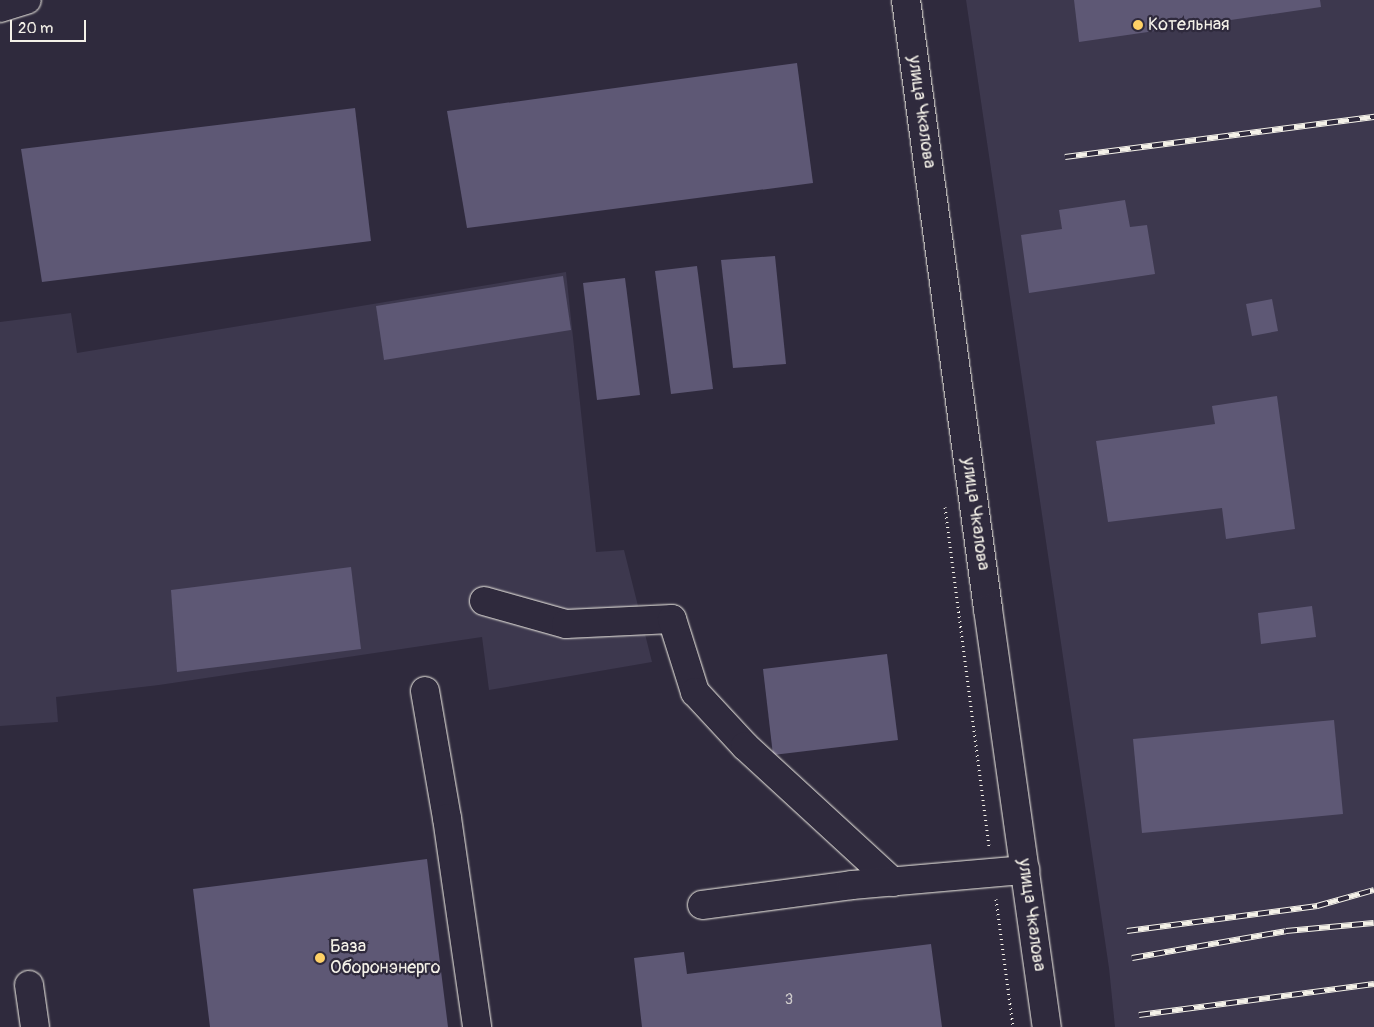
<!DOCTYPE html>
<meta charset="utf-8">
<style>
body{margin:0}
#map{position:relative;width:1374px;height:1027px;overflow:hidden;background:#2f2a3d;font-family:Pangolin,sans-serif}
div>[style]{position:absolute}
.built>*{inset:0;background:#3d384e}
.building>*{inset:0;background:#5e5875}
.path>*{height:3px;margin-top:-1.5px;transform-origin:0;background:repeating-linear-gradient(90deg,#f4f1e8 0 1px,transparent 0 5px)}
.roads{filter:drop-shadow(0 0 1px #f4f1e8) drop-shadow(0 0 1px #f4f1e8)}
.minor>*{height:28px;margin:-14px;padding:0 14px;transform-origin:14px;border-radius:14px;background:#2f2a3d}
.rail>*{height:5.5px;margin-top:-2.75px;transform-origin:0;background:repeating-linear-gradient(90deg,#2f2a3d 0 11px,#f4f1e8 0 22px);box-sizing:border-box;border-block:1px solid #f4f1e8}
.dots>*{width:14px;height:14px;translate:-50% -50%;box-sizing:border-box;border:2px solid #2f2a3d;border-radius:50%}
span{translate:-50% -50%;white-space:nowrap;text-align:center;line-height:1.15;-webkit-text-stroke:4.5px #2f2a3d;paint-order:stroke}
.number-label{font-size:15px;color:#cecbcb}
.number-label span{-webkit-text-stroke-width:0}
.poi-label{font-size:18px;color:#f4f1e8}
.left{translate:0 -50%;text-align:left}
.street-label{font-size:18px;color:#f4f1e8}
.scale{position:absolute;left:10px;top:20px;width:76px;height:22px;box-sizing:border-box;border:2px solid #f4f1e8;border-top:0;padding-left:6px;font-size:15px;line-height:18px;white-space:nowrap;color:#f4f1e8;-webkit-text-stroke:4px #2f2a3d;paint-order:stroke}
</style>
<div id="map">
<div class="built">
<div style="clip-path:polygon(966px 0,1374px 0,1374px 1027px,1115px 1027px,1109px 968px)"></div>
<div style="clip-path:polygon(566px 272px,596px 552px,624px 550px,652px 662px,489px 690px,482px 637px,159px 685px,56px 697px,58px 722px,0 726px,0 322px,71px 313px,77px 353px)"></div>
</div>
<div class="building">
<div style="clip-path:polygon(1074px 0,1320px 0,1321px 7px,1079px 42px)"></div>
<div style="clip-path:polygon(797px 63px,813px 183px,467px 228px,447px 111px)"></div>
<div style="clip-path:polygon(355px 108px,371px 241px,42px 282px,21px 149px)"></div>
<div style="clip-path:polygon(1125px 200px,1130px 227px,1147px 225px,1155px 274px,1029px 293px,1021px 235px,1062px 229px,1059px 210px)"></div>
<div style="clip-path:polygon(775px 256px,786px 364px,733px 368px,721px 260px)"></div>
<div style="clip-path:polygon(697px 266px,713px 389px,671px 394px,655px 271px)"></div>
<div style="clip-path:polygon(563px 276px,571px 330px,384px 360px,376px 306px)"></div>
<div style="clip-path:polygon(625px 278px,640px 395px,597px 400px,583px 283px)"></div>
<div style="clip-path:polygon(1272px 299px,1278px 331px,1252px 336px,1246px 304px)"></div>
<div style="clip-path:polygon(1277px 396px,1295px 529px,1226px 539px,1222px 508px,1108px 522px,1096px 441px,1215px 424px,1212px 406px)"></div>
<div style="clip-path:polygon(351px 567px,361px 649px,177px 672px,171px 590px)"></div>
<div style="clip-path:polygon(1312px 606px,1316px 637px,1261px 644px,1258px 613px)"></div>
<div style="clip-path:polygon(887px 654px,898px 740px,773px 755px,763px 669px)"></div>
<div style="clip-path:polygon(1334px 720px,1343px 814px,1142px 833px,1133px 739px)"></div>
<div style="clip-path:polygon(427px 859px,448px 1027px,210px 1027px,193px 889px)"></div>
<div style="clip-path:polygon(931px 944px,942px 1027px,642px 1027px,634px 958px,684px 952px,687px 974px)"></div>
</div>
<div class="path">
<div style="left:945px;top:507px;width:344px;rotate:82.6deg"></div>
<div style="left:996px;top:899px;width:129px;rotate:82.4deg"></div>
</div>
<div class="roads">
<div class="minor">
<div style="left:906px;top:0;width:614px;rotate:82.33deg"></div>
<div style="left:988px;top:609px;width:422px;rotate:82deg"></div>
<div style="left:0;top:8px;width:28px;rotate:-17deg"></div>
<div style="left:484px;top:601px;width:85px;rotate:15.7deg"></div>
<div style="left:566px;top:624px;width:106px;rotate:-2.7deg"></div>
<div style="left:672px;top:619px;width:77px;rotate:72.5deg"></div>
<div style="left:695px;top:692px;width:74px;rotate:47.2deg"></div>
<div style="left:745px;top:746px;width:201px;rotate:42.6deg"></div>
<div style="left:425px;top:691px;width:129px;rotate:80.2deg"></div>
<div style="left:447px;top:818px;width:211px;rotate:81.8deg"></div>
<div style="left:702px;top:905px;width:151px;rotate:-7.6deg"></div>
<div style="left:852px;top:885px;width:174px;rotate:-5deg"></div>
<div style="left:29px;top:985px;width:42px;rotate:81.9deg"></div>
</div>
</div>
<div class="rail">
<div style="left:1065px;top:157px;width:312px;rotate:-7.4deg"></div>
<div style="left:1127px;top:931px;width:192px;rotate:-7.5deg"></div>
<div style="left:1317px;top:906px;width:59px;rotate:-15.7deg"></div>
<div style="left:1132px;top:958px;width:156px;rotate:-9.9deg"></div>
<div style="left:1286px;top:931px;width:88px;rotate:-5.2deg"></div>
<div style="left:1139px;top:1015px;width:237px;rotate:-7.5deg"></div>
</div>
<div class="dots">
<div style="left:1138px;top:25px;background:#ffd166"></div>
<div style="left:320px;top:958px;background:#ffd166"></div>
</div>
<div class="number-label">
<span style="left:789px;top:1000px">3</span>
</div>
<div class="poi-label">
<span class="left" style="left:1148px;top:25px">Котельная</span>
<span class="left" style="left:330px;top:958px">База<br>Оборонэнерго</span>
</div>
<div class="street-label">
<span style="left:921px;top:112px;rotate:82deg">улица Чкалова</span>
<span style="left:975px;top:514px;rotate:82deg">улица Чкалова</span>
<span style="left:1031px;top:915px;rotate:82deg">улица Чкалова</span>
</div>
<div class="scale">20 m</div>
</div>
